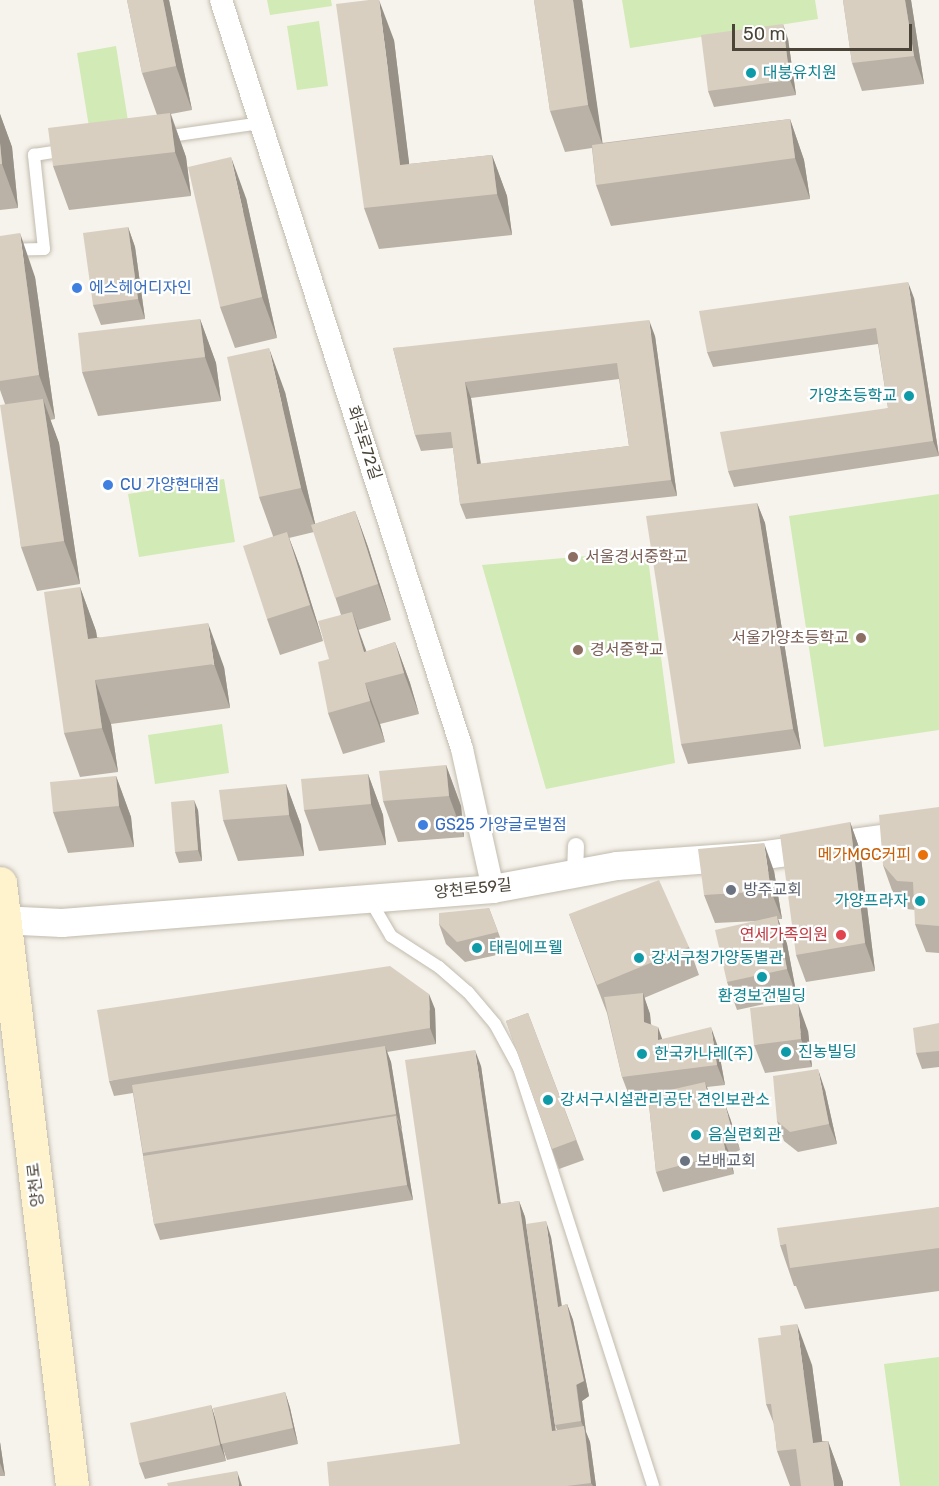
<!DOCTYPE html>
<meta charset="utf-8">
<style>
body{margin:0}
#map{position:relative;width:939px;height:1486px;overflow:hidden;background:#f6f3ec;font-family:Rubik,"Noto Sans KR",sans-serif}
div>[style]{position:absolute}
.green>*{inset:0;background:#d2eab5}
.roads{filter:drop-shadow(0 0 2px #c2bbae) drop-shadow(0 0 2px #c2bbae)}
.service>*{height:12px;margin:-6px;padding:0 6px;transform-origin:6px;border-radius:6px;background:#fff}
.pedestrian>*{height:16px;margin:-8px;padding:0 8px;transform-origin:8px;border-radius:8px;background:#fff}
.minor>*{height:22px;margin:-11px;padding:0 11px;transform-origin:11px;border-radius:11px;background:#fff}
.tertiary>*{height:28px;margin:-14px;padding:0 14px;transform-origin:14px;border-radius:14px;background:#fff}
.secondary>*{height:33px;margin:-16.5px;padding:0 16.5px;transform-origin:16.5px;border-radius:16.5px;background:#fff3cd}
.wall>*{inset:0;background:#bab2a6}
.shaded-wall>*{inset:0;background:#979187}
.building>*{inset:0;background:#d8cfc1}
.dots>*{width:16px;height:16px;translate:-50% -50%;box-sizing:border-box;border:3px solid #fff;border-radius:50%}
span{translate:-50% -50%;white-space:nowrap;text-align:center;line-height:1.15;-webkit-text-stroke:4.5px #fff;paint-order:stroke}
.culture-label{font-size:16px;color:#0d838f}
.left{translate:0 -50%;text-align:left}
.right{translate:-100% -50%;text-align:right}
.shop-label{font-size:16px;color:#366cbe}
.street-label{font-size:16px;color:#4b4439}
.education-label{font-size:16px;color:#785e54}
.food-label{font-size:16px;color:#c56008}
.worship-label{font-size:16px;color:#5b616d}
.health-label{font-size:16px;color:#be3a42}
.scale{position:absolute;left:732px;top:24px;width:180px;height:27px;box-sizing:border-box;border:3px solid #4b4439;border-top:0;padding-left:8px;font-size:18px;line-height:21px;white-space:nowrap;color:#4b4439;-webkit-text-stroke:4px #fff;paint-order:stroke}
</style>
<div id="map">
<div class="green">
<div style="clip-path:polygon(267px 0,331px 0,332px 6px,270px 15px)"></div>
<div style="clip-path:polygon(622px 0,815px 0,818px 19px,630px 48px)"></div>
<div style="clip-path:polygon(319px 21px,328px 86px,297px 90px,287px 26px)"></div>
<div style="clip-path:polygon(116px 46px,129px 127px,90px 133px,77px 53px)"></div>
<div style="clip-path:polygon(224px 479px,235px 542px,139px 557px,128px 494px)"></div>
<div style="clip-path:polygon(939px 494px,939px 730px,824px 747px,789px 516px)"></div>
<div style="clip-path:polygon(647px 551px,675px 763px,546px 789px,482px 565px)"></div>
<div style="clip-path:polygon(222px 724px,229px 773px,155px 784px,148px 735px)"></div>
<div style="clip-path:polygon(939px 1357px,939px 1486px,900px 1486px,884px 1364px)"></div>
</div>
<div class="roads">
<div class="service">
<div style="left:164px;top:137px;width:98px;rotate:-8.2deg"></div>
<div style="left:0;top:250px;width:44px;rotate:-1.3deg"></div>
<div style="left:44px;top:249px;width:95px;rotate:-96.1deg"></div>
<div style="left:34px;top:155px;width:33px;rotate:-9deg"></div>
<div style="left:370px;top:900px;width:42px;rotate:59.7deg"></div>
<div style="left:391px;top:936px;width:57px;rotate:32.9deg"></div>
<div style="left:439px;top:967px;width:38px;rotate:41deg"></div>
<div style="left:468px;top:992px;width:42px;rotate:49.8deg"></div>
<div style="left:495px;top:1024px;width:50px;rotate:61.4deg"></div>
<div style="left:519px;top:1068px;width:439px;rotate:72.2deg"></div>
</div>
<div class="pedestrian">
<div style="left:575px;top:874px;width:28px;rotate:-88deg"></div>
</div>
<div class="minor">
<div style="left:221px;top:0;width:787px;rotate:72.16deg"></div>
<div style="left:462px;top:749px;width:143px;rotate:77.5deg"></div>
</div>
<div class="tertiary">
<div style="left:0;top:920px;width:62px;rotate:2.8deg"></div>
<div style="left:62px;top:923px;width:432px;rotate:-4.5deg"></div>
<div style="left:493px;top:889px;width:126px;rotate:-10.5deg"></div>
<div style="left:617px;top:866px;width:149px;rotate:-4.2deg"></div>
<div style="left:766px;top:855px;width:175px;rotate:-7.9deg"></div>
</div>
<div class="secondary">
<div style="left:0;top:883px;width:607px;rotate:83.19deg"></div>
</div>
</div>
<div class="wall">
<div style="clip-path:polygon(127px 0,169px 0,192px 110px,171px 114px,186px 157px,191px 196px,69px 210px,53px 166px,157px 115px,142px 73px)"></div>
<div style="clip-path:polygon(534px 0,582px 0,602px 143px,790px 119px,804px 160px,810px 199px,611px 226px,596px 185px,592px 148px,565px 152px,550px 111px)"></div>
<div style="clip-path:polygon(843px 0,911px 0,924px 84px,862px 91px,852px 63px)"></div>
<div style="clip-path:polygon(788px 39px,796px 95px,714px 107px,708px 91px)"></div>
<div style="clip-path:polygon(394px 40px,409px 164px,492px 155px,507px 196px,512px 235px,379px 249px,364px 208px)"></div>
<div style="clip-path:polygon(0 114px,12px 147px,18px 208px,0 210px)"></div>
<div style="clip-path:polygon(246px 198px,277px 338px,235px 348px,220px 307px)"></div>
<div style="clip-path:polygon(128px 227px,135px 247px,145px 319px,101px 325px,93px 305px)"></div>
<div style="clip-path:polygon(0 236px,35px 277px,55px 419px,50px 420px,59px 443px,80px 584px,37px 591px,21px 547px,5px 404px,0 390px)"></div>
<div style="clip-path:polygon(914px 298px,939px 456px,734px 487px,728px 471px,888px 408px,878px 344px,713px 367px,707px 352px)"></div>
<div style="clip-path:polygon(200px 319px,216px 363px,221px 401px,98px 416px,82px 372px)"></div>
<div style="clip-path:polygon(evenodd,655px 336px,677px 496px,466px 519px,460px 504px,453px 448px,421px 451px,415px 435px,393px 348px,655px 336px,619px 379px,629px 446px,481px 464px,471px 398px,619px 379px)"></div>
<div style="clip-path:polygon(285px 392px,315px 524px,355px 511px,368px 547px,391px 620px,358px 630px,366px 652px,395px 642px,410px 683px,419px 714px,380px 724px,385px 742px,343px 754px,328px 713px,329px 659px,341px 615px,314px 532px,289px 538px,300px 567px,323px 641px,280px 655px,267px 619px,273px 536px,259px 497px)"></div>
<div style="clip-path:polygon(757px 503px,765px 523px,801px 749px,688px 764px,681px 744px)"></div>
<div style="clip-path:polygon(80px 587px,96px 631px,97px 637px,224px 667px,230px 708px,111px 724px,118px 772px,80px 777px,64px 733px)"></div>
<div style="clip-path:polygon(446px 765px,461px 806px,464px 837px,398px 842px,383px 801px)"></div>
<div style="clip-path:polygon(368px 774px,383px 815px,386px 845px,319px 851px,304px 810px)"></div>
<div style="clip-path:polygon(116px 776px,131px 817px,134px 847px,68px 853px,53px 812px)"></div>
<div style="clip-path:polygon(286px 784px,301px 825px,304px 856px,238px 861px,223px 820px)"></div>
<div style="clip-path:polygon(939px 807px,939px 953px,926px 952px,915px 924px,915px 910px,907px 909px,893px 893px,883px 865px)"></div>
<div style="clip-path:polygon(198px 810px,202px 861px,179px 863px,175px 852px)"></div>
<div style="clip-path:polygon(850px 822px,860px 850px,875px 971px,806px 982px,796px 955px)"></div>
<div style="clip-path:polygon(774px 871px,782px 919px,778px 919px,787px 944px,797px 997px,737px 1010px,727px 982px,758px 921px,715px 923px,704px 895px)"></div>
<div style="clip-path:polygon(489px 908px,506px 953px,465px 962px,446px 944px,439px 924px)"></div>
<div style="clip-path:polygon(569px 914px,689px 947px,699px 975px,644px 998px,650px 1014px,651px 1024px,662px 1039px,718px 1047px,725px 1085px,707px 1087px,712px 1100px,730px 1118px,740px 1150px,730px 1155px,734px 1174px,663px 1192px,656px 1172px,648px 1095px,630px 1098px,622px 1077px,607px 1013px)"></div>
<div style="clip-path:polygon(435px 1009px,436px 1044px,387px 1052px,391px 1062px,413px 1200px,160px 1240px,154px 1224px,133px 1093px,114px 1096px,109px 1081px)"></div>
<div style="clip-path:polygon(528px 1013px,584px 1160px,559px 1169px,506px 1021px)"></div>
<div style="clip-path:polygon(939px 1023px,939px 1067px,922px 1069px,916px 1053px)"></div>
<div style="clip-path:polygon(808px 1031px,812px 1067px,765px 1073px,754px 1045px)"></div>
<div style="clip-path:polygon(481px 1066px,501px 1204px,519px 1201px,525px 1217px,555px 1430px,557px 1430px,555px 1425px,551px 1237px,562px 1306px,567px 1304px,573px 1320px,589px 1396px,582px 1401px,586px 1432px,590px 1442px,596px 1486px,329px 1486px,460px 1444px)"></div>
<div style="clip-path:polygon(825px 1090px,837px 1144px,798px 1152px,784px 1141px,777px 1121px)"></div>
<div style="clip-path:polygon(939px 1207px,939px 1291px,805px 1309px,796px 1286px,794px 1286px,780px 1245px)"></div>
<div style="clip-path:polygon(812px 1365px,822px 1441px,828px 1441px,843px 1482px,843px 1486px,790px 1486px,777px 1451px,774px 1424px,766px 1404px)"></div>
<div style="clip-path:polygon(285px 1392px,290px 1408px,298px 1444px,227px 1460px,222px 1446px,226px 1461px,145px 1479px,139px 1463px,211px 1405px,216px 1420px)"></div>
<div style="clip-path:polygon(0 1442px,5px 1476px,0 1476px)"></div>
</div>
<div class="shaded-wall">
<div style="clip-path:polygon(163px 0,169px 0,192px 110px,176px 66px)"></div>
<div style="clip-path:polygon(379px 0,394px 40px,414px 203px,400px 165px)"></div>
<div style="clip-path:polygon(573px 0,582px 0,603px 146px,588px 105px)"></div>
<div style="clip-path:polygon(905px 0,911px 0,924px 84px,914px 56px)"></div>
<div style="clip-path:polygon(783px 24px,788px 39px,796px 95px,790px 80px)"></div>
<div style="clip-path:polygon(170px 113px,186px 157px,191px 196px,175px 152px)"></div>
<div style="clip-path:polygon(0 114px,12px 147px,18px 208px,2px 164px,0 143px)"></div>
<div style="clip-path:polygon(790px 119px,804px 160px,810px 199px,795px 158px)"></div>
<div style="clip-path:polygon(492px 155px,507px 196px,512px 235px,497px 194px)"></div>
<div style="clip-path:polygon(231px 157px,246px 198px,277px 338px,262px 297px)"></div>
<div style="clip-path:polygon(128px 227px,135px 247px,145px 319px,138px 299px)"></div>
<div style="clip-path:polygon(20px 233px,35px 277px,55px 419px,39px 375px)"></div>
<div style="clip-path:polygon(908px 282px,914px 298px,939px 456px,933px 441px)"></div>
<div style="clip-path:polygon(200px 319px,216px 363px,221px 401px,205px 357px)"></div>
<div style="clip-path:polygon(649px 320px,655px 336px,677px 496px,671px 480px)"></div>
<div style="clip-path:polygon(269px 348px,285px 392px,317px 532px,301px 488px)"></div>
<div style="clip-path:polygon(465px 382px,471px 398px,483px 480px,477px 464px)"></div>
<div style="clip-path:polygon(43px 399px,59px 443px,80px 584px,64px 541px)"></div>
<div style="clip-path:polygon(757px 503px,765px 523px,801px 749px,793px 729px)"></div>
<div style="clip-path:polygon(355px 511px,368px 547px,391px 620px,378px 584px)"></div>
<div style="clip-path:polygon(287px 532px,300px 567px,323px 641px,310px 605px)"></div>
<div style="clip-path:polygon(80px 587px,96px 631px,103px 679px,88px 639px)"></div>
<div style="clip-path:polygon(352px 612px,367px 653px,364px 652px)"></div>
<div style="clip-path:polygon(208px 623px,224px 667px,230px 708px,214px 664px)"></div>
<div style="clip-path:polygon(395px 642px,410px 683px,419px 714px,404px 673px)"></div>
<div style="clip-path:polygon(95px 680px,111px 724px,118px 772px,102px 728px)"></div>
<div style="clip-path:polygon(365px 683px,380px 724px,385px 742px,370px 701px)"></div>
<div style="clip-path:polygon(446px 765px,461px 806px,464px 837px,449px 796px)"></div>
<div style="clip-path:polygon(368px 774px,383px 815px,386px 845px,371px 804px)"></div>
<div style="clip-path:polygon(116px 776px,131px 817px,134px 847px,119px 806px)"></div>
<div style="clip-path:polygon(286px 784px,301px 825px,304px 856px,289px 815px)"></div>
<div style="clip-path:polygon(194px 800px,198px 810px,202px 861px,198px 850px)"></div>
<div style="clip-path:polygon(850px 822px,860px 850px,875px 971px,865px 943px)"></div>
<div style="clip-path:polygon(764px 843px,774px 871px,782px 919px,771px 891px)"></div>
<div style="clip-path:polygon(777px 916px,787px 944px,797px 997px,787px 969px)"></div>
<div style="clip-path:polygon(643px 993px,650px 1014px,652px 1042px,644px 1022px)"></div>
<div style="clip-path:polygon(429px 994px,435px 1009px,436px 1044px,430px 1028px)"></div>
<div style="clip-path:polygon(798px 1003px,808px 1031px,812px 1067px,801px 1039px)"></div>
<div style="clip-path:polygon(658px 1027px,665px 1047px,658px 1040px)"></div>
<div style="clip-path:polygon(711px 1027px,718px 1047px,725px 1085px,717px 1065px)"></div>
<div style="clip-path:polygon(385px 1046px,391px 1062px,402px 1130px,396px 1114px)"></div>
<div style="clip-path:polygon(475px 1050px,481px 1066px,503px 1220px,498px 1204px)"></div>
<div style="clip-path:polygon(818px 1069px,825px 1090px,837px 1144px,829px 1124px)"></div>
<div style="clip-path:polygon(705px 1082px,712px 1102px,709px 1101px)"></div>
<div style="clip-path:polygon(723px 1098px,730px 1118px,740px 1150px,732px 1130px)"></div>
<div style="clip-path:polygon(396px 1116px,402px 1132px,413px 1200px,407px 1185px)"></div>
<div style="clip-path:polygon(722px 1135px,730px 1155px,734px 1174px,726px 1153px)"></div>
<div style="clip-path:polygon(519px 1201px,525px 1217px,558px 1446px,552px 1431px)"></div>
<div style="clip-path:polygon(546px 1221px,551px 1237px,564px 1322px,558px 1307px)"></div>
<div style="clip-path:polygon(567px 1304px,573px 1320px,589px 1396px,582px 1401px,586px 1432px,590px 1442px,596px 1486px,593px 1486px,591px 1483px,585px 1431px,581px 1421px)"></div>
<div style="clip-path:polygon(797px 1324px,812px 1365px,828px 1484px,813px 1443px)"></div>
<div style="clip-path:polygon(285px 1392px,290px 1408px,298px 1444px,293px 1428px)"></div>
<div style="clip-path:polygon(211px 1405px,216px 1421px,226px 1461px,220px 1445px)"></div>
<div style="clip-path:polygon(828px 1441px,843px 1482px,843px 1486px,834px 1486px)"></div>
<div style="clip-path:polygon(0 1442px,5px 1476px,0 1463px)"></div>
<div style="clip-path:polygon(237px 1471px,242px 1486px,239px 1486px)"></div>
</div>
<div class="building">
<div style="clip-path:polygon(127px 0,163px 0,176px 66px,142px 73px)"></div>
<div style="clip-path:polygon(369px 0,379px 0,400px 165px,492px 155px,497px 194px,364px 208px,336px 4px)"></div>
<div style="clip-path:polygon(534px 0,573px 0,588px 105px,550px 111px)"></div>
<div style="clip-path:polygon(843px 0,905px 0,914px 56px,852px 63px)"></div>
<div style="clip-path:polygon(783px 24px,790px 80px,708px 91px,701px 35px)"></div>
<div style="clip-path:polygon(170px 113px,175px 152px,53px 166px,48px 128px)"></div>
<div style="clip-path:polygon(790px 119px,795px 158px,596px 185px,592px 145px)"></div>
<div style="clip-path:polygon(0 143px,2px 164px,0 164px)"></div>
<div style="clip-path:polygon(231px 157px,262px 297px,220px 307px,188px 167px)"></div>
<div style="clip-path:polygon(128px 227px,138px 299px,93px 305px,83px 233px)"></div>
<div style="clip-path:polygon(20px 233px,39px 375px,0 381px,0 236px)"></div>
<div style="clip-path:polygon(908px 282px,933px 441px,728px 471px,720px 432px,888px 408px,876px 328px,707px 352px,699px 311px)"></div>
<div style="clip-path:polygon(200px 319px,205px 357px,82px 372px,78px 333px)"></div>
<div style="clip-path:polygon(evenodd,649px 320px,671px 480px,460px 504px,451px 432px,415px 435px,393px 348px,649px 320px,617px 363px,629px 446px,477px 464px,465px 382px,617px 363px)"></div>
<div style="clip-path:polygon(269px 348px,301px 488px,259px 497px,227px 357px)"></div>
<div style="clip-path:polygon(43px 399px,64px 541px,21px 547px,0 405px)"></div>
<div style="clip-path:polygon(757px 503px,793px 729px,681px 744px,646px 516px)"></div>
<div style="clip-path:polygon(355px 511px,378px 584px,335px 598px,311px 525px)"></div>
<div style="clip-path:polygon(287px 532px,310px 605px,267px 619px,243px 546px)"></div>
<div style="clip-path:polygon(80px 587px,88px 639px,208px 623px,214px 664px,95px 680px,102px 728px,64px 733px,44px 592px)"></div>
<div style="clip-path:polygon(352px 612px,364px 652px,395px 642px,404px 673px,365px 683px,370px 701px,328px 713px,318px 662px,329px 659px,318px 621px)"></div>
<div style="clip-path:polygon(446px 765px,449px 796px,383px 801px,379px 771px)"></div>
<div style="clip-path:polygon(368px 774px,371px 804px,304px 810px,301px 779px)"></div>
<div style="clip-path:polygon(116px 776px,119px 806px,53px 812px,50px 782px)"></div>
<div style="clip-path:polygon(286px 784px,289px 815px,223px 820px,219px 790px)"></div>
<div style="clip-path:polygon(194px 800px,198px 850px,175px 852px,171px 802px)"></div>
<div style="clip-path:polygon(939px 807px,939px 926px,915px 924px,913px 882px,897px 881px,883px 865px,879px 815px)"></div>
<div style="clip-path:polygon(850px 822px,865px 943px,796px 955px,780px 835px)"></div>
<div style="clip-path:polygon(764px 843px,771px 891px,704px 895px,698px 849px)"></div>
<div style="clip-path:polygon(659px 880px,689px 947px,597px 985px,569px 914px)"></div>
<div style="clip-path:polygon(489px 908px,498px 932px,457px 942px,439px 924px,439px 913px)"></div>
<div style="clip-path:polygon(777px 916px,787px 969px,727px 982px,715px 930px)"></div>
<div style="clip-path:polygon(390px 966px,429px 994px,430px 1028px,109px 1081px,97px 1010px)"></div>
<div style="clip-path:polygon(643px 993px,644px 1022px,658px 1027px,658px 1040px,711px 1027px,717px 1065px,622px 1077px,604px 997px)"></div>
<div style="clip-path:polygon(798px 1003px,801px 1039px,754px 1045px,750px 1008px)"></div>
<div style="clip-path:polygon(528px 1013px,576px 1140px,552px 1149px,506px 1021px)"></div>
<div style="clip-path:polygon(939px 1023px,939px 1051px,916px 1053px,913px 1028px)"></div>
<div style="clip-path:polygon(385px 1046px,396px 1114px,143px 1153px,132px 1085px)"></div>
<div style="clip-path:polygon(475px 1050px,498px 1204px,519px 1201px,552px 1431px,584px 1426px,591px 1483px,567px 1486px,329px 1486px,327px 1462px,460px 1444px,405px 1060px)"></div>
<div style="clip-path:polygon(818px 1069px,829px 1124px,790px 1132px,777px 1121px,773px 1076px)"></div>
<div style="clip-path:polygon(705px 1082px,709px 1101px,723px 1098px,732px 1130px,722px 1135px,726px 1153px,656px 1172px,648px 1095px)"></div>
<div style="clip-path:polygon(396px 1116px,407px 1185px,154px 1224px,143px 1156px)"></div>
<div style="clip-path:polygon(939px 1207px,939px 1248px,790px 1268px,786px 1244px,780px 1245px,777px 1228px)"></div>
<div style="clip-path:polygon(546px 1221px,558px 1307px,567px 1304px,584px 1381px,576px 1385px,581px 1421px,555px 1425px,526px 1224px)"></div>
<div style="clip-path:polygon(797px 1324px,813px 1443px,828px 1441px,834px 1486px,801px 1486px,796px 1449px,777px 1451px,771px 1404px,766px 1404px,758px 1338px,781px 1335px,780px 1326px)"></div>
<div style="clip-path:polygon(285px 1392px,293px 1428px,221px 1444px,213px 1408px)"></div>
<div style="clip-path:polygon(211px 1405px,220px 1445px,139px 1463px,130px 1423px)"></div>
<div style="clip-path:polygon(237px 1471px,239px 1486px,168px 1486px,167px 1483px)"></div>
</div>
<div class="dots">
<div style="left:751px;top:73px;background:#0f9aa8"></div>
<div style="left:77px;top:288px;background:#3f7fe0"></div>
<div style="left:909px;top:396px;background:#0f9aa8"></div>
<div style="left:108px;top:485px;background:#3f7fe0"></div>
<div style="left:573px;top:557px;background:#8d6e63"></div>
<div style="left:861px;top:638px;background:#8d6e63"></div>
<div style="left:578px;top:650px;background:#8d6e63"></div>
<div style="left:423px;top:825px;background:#3f7fe0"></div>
<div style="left:923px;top:855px;background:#e8710a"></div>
<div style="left:731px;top:890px;background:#6b7280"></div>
<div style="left:920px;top:901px;background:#0f9aa8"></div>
<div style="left:841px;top:935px;background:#e0444e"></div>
<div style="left:477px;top:948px;background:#0f9aa8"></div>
<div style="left:639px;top:958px;background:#0f9aa8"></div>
<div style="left:762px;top:977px;background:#0f9aa8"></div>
<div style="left:786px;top:1052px;background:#0f9aa8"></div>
<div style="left:642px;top:1054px;background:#0f9aa8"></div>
<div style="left:548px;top:1100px;background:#0f9aa8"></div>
<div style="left:696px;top:1135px;background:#0f9aa8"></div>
<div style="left:685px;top:1161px;background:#6b7280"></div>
</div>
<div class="culture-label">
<span class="left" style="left:763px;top:73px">대붕유치원</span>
<span class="right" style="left:897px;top:396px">가양초등학교</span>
<span class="right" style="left:908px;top:901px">가양프라자</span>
<span class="left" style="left:489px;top:948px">태림에프웰</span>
<span class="left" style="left:651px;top:958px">강서구청가양동별관</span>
<span style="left:762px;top:996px">환경보건빌딩</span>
<span class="left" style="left:798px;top:1052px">진농빌딩</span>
<span class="left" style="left:654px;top:1054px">한국카나레(주)</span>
<span class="left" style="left:560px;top:1100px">강서구시설관리공단 견인보관소</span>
<span class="left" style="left:708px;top:1135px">음실련회관</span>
</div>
<div class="shop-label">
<span class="left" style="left:89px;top:288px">에스헤어디자인</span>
<span class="left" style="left:120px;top:485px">CU 가양현대점</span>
<span class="left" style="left:435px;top:825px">GS25 가양글로벌점</span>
</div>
<div class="street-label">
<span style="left:364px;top:443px;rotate:72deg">화곡로72길</span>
<span style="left:473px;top:889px;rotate:-6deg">양천로59길</span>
<span style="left:36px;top:1185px;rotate:-97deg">양천로</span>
</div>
<div class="education-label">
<span class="left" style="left:585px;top:557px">서울경서중학교</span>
<span class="right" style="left:849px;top:638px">서울가양초등학교</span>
<span class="left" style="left:590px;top:650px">경서중학교</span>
</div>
<div class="food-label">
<span class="right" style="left:911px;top:855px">메가MGC커피</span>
</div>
<div class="worship-label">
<span class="left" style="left:743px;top:890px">방주교회</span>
<span class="left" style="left:697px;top:1161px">보배교회</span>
</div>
<div class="health-label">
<span class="right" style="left:828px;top:935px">연세가족의원</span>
</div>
<div class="scale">50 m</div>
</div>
